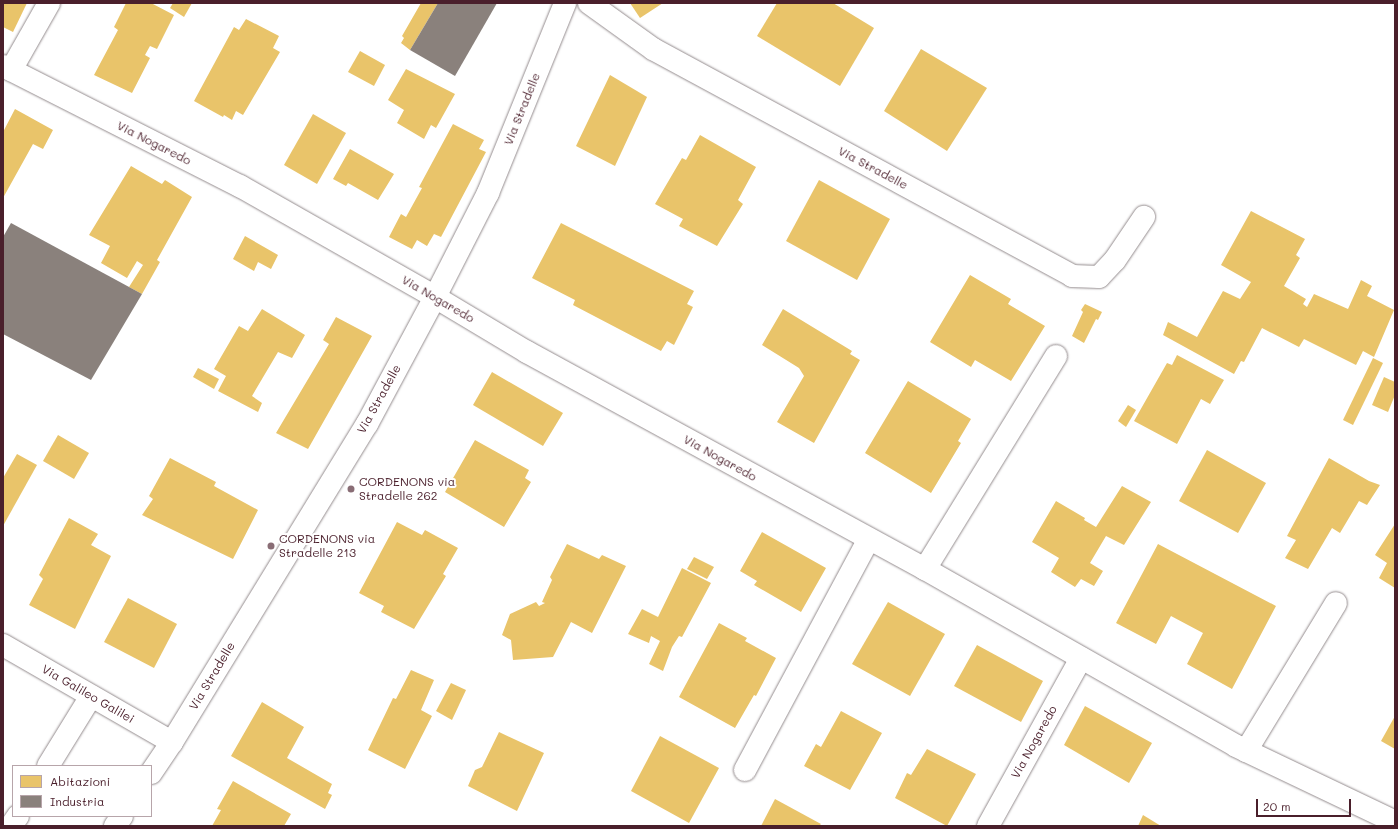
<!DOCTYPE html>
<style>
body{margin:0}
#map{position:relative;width:1398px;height:829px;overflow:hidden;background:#fff;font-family:Mali,sans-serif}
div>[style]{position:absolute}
.homes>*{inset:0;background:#e9c46a}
.industry>*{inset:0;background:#8a817c}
.roads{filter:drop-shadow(0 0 1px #948c8e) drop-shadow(0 0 1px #948c8e)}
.minor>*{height:22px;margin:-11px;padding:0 11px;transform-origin:11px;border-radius:11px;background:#fff}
.dots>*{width:11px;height:11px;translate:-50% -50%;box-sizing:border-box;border:2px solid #fff;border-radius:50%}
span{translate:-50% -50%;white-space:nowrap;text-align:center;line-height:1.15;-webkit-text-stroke:4px #fff;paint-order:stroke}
.street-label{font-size:12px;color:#4a1f2b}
.poi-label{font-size:12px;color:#4a1f2b}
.left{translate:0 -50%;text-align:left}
.frame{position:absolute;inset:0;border:4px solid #4a1f2b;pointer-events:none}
.legend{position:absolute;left:12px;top:765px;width:140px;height:52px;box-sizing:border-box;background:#fff;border:1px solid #b7a5aa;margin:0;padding:5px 7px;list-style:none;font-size:12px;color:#4a1f2b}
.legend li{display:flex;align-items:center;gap:8px;height:20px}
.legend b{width:20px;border:1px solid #b7a5aa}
.scale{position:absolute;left:1256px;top:799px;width:95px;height:18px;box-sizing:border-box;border:2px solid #4a1f2b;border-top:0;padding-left:5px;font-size:12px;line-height:14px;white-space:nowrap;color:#4a1f2b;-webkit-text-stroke:3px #fff;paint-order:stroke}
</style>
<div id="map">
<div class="homes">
<div style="clip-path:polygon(3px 3px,27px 3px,13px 32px,3px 27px)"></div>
<div style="clip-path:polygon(126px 3px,151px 3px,174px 15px,157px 49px,150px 46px,145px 55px,150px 58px,132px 93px,94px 75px,118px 30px,114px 27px)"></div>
<div style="clip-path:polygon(173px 3px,192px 3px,184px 17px,170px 8px)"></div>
<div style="clip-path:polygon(421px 3px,438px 3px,410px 50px,401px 43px,404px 38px,402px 36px)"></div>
<div style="clip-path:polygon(630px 3px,663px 3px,640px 18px)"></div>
<div style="clip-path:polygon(777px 3px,833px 3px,874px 28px,840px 86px,757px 36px)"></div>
<div style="clip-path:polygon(246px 19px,279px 36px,273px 48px,280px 52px,243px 115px,236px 111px,232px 120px,224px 115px,223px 117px,194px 101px,234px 27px,239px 30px)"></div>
<div style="clip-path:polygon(921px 49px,987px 88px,947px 151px,884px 111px)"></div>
<div style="clip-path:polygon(360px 51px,385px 65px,374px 86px,348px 72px)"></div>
<div style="clip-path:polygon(406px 69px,455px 94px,436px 128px,431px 125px,424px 139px,397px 123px,404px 110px,388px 100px)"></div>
<div style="clip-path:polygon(610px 75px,647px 97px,615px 166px,576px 146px)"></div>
<div style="clip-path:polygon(15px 109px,53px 130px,43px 149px,33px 144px,3px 198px,3px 132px)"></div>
<div style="clip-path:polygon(313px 114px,346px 133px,317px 184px,284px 165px)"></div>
<div style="clip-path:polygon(453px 124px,484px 140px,479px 149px,486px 152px,441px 237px,434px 234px,427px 246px,417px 240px,412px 249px,389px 237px,401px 214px,406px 217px,422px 188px,419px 187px)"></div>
<div style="clip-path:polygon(700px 135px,756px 167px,738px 200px,743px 204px,717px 246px,679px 226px,683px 219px,655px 204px,682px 158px,686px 160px)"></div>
<div style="clip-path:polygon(350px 149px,394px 174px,378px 200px,348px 183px,346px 186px,333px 179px)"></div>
<div style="clip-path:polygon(131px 166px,162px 184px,165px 180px,192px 197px,157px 260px,160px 262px,142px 294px,129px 287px,143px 265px,137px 261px,127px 278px,101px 263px,110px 246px,89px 235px)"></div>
<div style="clip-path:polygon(819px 180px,890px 219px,857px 280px,786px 241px)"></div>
<div style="clip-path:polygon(1251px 211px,1305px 239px,1296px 255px,1300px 258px,1284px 286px,1306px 299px,1303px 304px,1307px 307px,1314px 294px,1348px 309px,1361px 280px,1372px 286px,1367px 296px,1394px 310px,1374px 357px,1363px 351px,1356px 365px,1304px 339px,1299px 347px,1262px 328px,1244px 362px,1241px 361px,1234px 374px,1163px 335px,1168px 322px,1197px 337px,1223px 291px,1240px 299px,1251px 282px,1221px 265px)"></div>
<div style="clip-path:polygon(561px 223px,694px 291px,687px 304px,693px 307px,674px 345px,667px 341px,661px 351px,573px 305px,575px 300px,532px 278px)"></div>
<div style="clip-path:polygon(245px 236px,278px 255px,271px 269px,258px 262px,254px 271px,233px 259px)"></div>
<div style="clip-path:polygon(970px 275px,1011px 299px,1008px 304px,1045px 326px,1011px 381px,975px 360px,971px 367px,930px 342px)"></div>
<div style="clip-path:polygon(1085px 304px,1102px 312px,1098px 320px,1096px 319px,1084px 343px,1072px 336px,1083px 312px,1081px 310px)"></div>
<div style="clip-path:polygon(262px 309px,305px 335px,292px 358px,278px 352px,252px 396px,262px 403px,258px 412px,218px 391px,226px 376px,214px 369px,239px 326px,248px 331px)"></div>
<div style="clip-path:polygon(783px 309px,852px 351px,850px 354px,860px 360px,814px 443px,777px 422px,804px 376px,799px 368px,762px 345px)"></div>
<div style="clip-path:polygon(336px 317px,372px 336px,308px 449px,276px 433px,329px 344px,323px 340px)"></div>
<div style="clip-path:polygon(1177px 355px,1224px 380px,1210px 404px,1201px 399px,1177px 444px,1134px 421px,1167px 363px,1172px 365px)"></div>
<div style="clip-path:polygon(1373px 358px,1383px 363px,1353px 425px,1343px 420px)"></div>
<div style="clip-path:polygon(198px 368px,219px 379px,214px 389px,193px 377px)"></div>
<div style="clip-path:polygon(492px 372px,563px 413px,543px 446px,473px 405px)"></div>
<div style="clip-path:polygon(1384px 377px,1395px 382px,1395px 395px,1388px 412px,1372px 405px)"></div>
<div style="clip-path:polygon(908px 381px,971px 419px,958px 441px,961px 443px,931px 493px,865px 453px)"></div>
<div style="clip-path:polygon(1128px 405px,1136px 410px,1126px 427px,1118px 421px)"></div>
<div style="clip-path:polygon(58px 435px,89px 453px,74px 479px,43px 461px)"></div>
<div style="clip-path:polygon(475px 440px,529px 470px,525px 478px,531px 482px,504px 527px,445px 492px)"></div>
<div style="clip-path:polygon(1207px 450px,1266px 483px,1238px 533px,1179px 501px)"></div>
<div style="clip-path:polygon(17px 454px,37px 465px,3px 526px,3px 478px)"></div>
<div style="clip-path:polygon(170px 458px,216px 482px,214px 486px,258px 510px,233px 559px,142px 515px,153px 499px,149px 496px)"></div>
<div style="clip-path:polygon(1329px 458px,1369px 481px,1380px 485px,1367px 505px,1359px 501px,1340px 533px,1332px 528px,1308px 569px,1285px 558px,1296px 540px,1287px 536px)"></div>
<div style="clip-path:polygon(1122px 486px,1151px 502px,1124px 545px,1106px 536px,1090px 563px,1103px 571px,1094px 586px,1081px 579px,1075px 587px,1051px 572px,1059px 558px,1032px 542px,1056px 501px,1085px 518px,1084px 520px,1096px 527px)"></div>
<div style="clip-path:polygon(69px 518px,98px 534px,91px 545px,111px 556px,75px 629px,29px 605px,43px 579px,39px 575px)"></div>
<div style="clip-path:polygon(397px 522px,422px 535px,425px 530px,458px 548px,443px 574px,446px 576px,414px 629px,381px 612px,384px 606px,359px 593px)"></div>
<div style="clip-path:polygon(1395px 524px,1395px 588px,1379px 578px,1387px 563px,1375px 555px)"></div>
<div style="clip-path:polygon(762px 532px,826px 568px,801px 612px,754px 585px,757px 581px,740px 571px)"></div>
<div style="clip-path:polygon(567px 544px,599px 559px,602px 555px,626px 566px,592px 633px,571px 622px,553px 657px,513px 660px,511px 640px,502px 635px,510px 614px,536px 602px,539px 606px,545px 603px,542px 602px,552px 580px,550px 577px)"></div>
<div style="clip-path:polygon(1158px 544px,1276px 606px,1232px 689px,1187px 664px,1203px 633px,1171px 616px,1156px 644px,1116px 623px)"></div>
<div style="clip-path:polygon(694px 557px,714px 567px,707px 579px,687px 569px)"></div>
<div style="clip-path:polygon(682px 568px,711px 583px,682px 637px,679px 636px,672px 647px,663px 671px,649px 664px,660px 641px,651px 636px,649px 643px,628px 634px,642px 609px,658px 617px)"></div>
<div style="clip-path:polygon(128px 598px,177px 624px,154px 668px,104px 642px)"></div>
<div style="clip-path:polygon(888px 602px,945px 634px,910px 696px,852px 664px)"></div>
<div style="clip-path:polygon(719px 623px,747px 638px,745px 641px,776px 658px,756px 696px,754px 695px,735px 728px,679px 697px)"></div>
<div style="clip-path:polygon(977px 645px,1043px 681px,1021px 722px,954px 686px)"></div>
<div style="clip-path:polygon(411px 670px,434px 680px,421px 710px,432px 716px,405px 769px,368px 750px,393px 698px,396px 699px)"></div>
<div style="clip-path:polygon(451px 683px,466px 690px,452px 720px,436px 711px)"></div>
<div style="clip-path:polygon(262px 702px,304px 727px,287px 758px,332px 784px,328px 793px,332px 795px,325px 809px,231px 756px)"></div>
<div style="clip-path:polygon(1085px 706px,1152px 743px,1129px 783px,1064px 745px)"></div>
<div style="clip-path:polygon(841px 711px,882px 733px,850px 790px,804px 766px,816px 744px,821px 747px)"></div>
<div style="clip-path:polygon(1395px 716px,1395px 749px,1381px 741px)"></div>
<div style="clip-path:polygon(499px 732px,544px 753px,517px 811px,468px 786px,475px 770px,482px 767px)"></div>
<div style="clip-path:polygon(660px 736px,719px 768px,689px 823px,631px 791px)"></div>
<div style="clip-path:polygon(927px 749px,976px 774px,947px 826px,895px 798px,907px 773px,911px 775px)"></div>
<div style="clip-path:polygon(233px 781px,291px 814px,284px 826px,212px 826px,221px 810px,217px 809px)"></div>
<div style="clip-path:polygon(775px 799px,821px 824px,819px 826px,761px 826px)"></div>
<div style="clip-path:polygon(1143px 815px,1161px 826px,1138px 826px)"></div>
</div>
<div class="industry">
<div style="clip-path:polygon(438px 3px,497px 3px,455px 76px,410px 50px)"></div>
<div style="clip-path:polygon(11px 223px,142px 294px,91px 380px,3px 334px,3px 237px)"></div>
</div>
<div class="roads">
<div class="minor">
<div style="left:589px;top:3px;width:79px;rotate:35.7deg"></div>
<div style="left:653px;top:49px;width:477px;rotate:28.4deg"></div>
<div style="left:1072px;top:276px;width:27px;rotate:2deg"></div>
<div style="left:1099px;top:277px;width:23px;rotate:-47deg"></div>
<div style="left:1115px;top:260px;width:52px;rotate:-56deg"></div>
<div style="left:3px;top:66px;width:266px;rotate:26.9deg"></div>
<div style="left:240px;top:186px;width:224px;rotate:29.6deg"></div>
<div style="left:435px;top:297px;width:107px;rotate:30.9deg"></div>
<div style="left:527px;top:352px;width:453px;rotate:28.6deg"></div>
<div style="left:925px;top:569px;width:358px;rotate:29.6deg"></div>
<div style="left:1236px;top:746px;width:176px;rotate:25.5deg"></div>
<div style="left:11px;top:70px;width:77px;rotate:-60.4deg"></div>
<div style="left:925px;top:569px;width:250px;rotate:-58.4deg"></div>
<div style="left:3px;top:645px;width:195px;rotate:29.9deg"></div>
<div style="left:1246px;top:751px;width:173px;rotate:-58.7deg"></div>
<div style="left:48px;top:766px;width:82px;rotate:-58.4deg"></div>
<div style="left:745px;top:770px;width:262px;rotate:-61.8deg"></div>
<div style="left:151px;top:773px;width:37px;rotate:-56deg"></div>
<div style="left:172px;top:742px;width:373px;rotate:-58.5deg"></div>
<div style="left:367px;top:424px;width:144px;rotate:-61.8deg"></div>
<div style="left:435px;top:297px;width:117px;rotate:-63deg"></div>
<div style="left:488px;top:193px;width:205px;rotate:-67.9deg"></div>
<div style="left:11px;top:826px;width:12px;rotate:-55deg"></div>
<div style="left:115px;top:826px;width:12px;rotate:-55deg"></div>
<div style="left:988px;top:826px;width:192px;rotate:-61deg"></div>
</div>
</div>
<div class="dots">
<div style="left:351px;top:489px;background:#896d75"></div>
<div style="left:271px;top:546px;background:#896d75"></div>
</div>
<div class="street-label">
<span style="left:522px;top:109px;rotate:-68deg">Via Stradelle</span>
<span style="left:154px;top:143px;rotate:27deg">Via Nogaredo</span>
<span style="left:873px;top:168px;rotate:28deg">Via Stradelle</span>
<span style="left:438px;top:299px;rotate:30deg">Via Nogaredo</span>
<span style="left:379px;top:399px;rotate:-61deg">Via Stradelle</span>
<span style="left:720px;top:458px;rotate:29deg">Via Nogaredo</span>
<span style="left:212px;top:676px;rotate:-59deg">Via Stradelle</span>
<span style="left:88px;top:694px;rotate:30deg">Via Galileo Galilei</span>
<span style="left:1034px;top:742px;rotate:-61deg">Via Nogaredo</span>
</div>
<div class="poi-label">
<span class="left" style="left:359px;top:489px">CORDENONS via<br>Stradelle 262</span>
<span class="left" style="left:279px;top:546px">CORDENONS via<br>Stradelle 213</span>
</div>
<div class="frame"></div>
<ul class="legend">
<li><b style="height:11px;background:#e9c46a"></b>Abitazioni</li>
<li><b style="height:11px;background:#8a817c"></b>Industria</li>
</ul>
<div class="scale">20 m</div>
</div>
